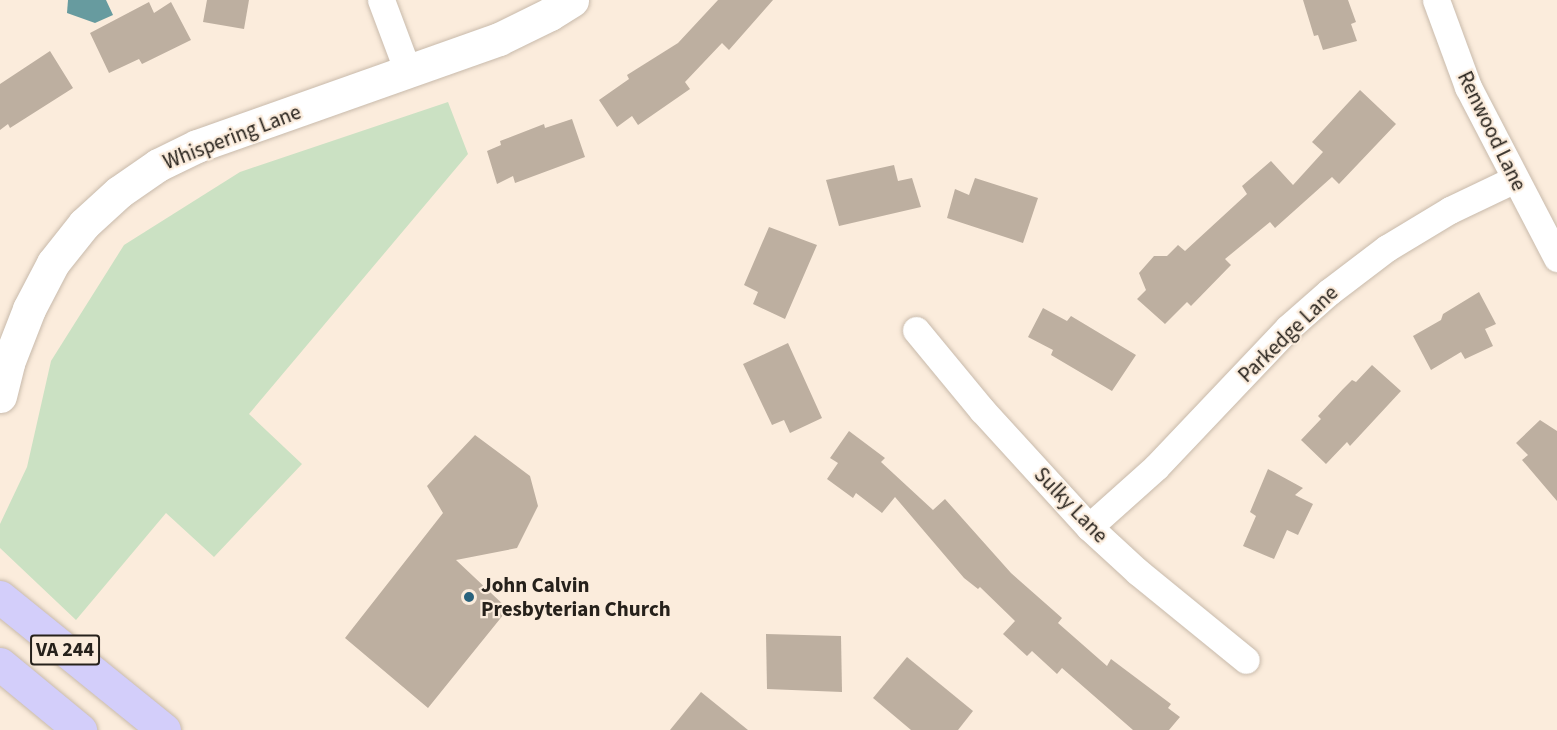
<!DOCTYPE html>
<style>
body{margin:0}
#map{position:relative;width:1557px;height:730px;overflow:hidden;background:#fbecdc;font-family:"Source Sans 3",sans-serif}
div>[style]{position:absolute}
.green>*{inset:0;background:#cbe1c3}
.water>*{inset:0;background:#679b9f}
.building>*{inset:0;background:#bdafa0}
.roads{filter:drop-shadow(0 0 2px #c8baab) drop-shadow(0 0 2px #c8baab)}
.street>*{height:27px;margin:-13.5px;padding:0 13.5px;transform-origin:13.5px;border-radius:13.5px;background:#fff}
.secondary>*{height:33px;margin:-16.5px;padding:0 16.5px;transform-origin:16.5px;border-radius:16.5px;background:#fff}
.primary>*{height:33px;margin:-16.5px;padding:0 16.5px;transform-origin:16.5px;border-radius:16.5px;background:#d3cefa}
.dots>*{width:16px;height:16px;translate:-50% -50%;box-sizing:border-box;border:3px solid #fbecdc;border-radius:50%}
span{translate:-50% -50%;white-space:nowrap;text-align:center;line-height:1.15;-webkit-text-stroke:4.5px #fbecdc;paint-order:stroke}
.shield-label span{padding:2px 4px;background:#fbecdc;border:2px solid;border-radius:4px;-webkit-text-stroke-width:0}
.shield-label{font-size:20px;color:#26211b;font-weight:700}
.street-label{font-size:21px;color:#26211b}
.poi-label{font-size:21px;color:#26211b;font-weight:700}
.left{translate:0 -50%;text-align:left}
</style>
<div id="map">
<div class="green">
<div style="clip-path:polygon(448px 102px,468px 154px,249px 414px,302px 464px,214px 557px,166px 513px,76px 620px,0 548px,0 524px,27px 467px,51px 361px,124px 245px,240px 172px)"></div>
</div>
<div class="water">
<div style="clip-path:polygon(68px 0,106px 0,113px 15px,95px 23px,67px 13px)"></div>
</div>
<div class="building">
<div style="clip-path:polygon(207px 0,249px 0,244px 29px,203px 22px)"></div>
<div style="clip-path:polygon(718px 0,773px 0,729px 50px,722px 43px,685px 82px,690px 89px,638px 125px,632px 116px,617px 127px,599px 100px,629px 79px,627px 75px,678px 43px)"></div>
<div style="clip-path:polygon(1303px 0,1348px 0,1356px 22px,1351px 24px,1357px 41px,1323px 50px,1318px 35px,1314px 36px)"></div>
<div style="clip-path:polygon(149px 2px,154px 13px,171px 2px,191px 40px,142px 64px,139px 59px,109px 73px,90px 33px)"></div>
<div style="clip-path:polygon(50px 51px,73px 88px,10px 128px,8px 124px,0 130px,0 84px)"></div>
<div style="clip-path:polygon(1360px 90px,1396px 124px,1339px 184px,1332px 177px,1275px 228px,1270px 222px,1225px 259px,1231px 265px,1191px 306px,1187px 302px,1165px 324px,1137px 299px,1146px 290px,1139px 273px,1154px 256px,1167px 256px,1178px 245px,1185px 251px,1247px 194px,1242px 186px,1271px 161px,1293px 185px,1323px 152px,1312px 142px)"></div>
<div style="clip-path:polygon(572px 119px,585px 157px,515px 183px,513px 176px,497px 184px,487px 151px,501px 145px,500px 141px,544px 124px,545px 128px)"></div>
<div style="clip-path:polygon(894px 165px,898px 181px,912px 178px,921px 207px,839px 226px,826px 180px)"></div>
<div style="clip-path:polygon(975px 178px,1038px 198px,1023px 243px,947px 218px,955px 189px,969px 195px)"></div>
<div style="clip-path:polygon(769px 227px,817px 245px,785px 319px,753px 304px,758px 292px,744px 285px)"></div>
<div style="clip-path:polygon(1479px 292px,1496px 324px,1485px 329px,1493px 346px,1465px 359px,1461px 352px,1431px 370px,1413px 336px,1441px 320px,1443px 314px)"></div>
<div style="clip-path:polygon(1043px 308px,1067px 321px,1071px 316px,1136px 355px,1112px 391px,1051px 355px,1053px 350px,1028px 337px)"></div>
<div style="clip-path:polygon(788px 343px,822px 418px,790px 433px,784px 420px,772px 425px,743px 364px)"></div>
<div style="clip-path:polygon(1372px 365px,1401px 391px,1350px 446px,1347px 442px,1326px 464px,1301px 440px,1321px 419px,1318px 416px,1343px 389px,1352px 380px,1356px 382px)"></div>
<div style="clip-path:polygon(1540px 420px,1557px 431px,1557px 501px,1522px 460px,1528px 455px,1516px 443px)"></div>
<div style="clip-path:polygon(849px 431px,885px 458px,881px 462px,933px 510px,945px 499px,1011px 573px,1062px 618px,1058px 623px,1107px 666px,1111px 659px,1171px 704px,1168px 708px,1180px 717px,1169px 730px,1133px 730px,1062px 668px,1057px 674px,1032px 651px,1027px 656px,1003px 634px,1015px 621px,980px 587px,978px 589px,964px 578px,895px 497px,882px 513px,856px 493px,853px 498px,827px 479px,838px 463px,830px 458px)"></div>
<div style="clip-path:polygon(475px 435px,530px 476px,538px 506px,517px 548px,456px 560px,508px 609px,428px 708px,345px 638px,443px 513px,427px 486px)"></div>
<div style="clip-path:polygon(1268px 469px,1303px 488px,1295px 495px,1313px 504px,1298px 535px,1287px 530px,1274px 559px,1243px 546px,1256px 516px,1250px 512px)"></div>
<div style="clip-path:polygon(766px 634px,841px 636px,842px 692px,767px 689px)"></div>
<div style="clip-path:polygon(907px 657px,973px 711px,958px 730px,911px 730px,873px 698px)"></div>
<div style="clip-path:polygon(701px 692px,748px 730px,670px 730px)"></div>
</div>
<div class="roads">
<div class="street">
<div style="left:381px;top:0;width:77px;rotate:69.4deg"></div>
<div style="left:1436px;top:0;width:93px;rotate:69.8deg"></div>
<div style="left:1468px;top:87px;width:193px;rotate:62.5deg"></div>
<div style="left:916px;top:330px;width:104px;rotate:50.5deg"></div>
<div style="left:982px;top:410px;width:159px;rotate:47.6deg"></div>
<div style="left:1089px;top:527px;width:67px;rotate:42.6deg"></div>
<div style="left:1138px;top:572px;width:139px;rotate:39.2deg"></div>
<div style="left:1089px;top:527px;width:90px;rotate:-41.8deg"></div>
<div style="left:1156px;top:467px;width:192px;rotate:-46.5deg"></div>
<div style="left:1288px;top:328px;width:55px;rotate:-41.3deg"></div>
<div style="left:1329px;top:292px;width:73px;rotate:-37.2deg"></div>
<div style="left:1387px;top:248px;width:74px;rotate:-31.1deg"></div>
<div style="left:1450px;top:210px;width:72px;rotate:-25.5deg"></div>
</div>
<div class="secondary">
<div style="left:0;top:396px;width:34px;rotate:-76deg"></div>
<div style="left:8px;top:363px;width:58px;rotate:-68.7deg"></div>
<div style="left:29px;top:309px;width:52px;rotate:-62.4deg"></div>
<div style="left:53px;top:263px;width:50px;rotate:-51.5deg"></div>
<div style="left:84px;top:224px;width:47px;rotate:-42.4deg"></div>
<div style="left:119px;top:192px;width:47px;rotate:-34.7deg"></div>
<div style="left:158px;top:165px;width:43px;rotate:-26deg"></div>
<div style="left:197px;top:146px;width:320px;rotate:-19.5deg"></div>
<div style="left:499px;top:39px;width:57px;rotate:-26.1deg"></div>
<div style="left:550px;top:14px;width:26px;rotate:-32deg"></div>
</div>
<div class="primary">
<div style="left:0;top:597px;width:211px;rotate:39deg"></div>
<div style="left:0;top:664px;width:104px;rotate:39.5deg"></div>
</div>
</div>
<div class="dots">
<div style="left:469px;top:597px;background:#2a637d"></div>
</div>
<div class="shield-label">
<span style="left:65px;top:650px">VA 244</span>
</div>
<div class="street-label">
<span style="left:1492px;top:131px;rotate:64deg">Renwood Lane</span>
<span style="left:232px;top:137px;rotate:-21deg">Whispering Lane</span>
<span style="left:1288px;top:334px;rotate:-44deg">Parkedge Lane</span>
<span style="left:1071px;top:505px;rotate:46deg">Sulky Lane</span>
</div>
<div class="poi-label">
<span class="left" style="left:481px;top:597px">John Calvin<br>Presbyterian Church</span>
</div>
</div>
